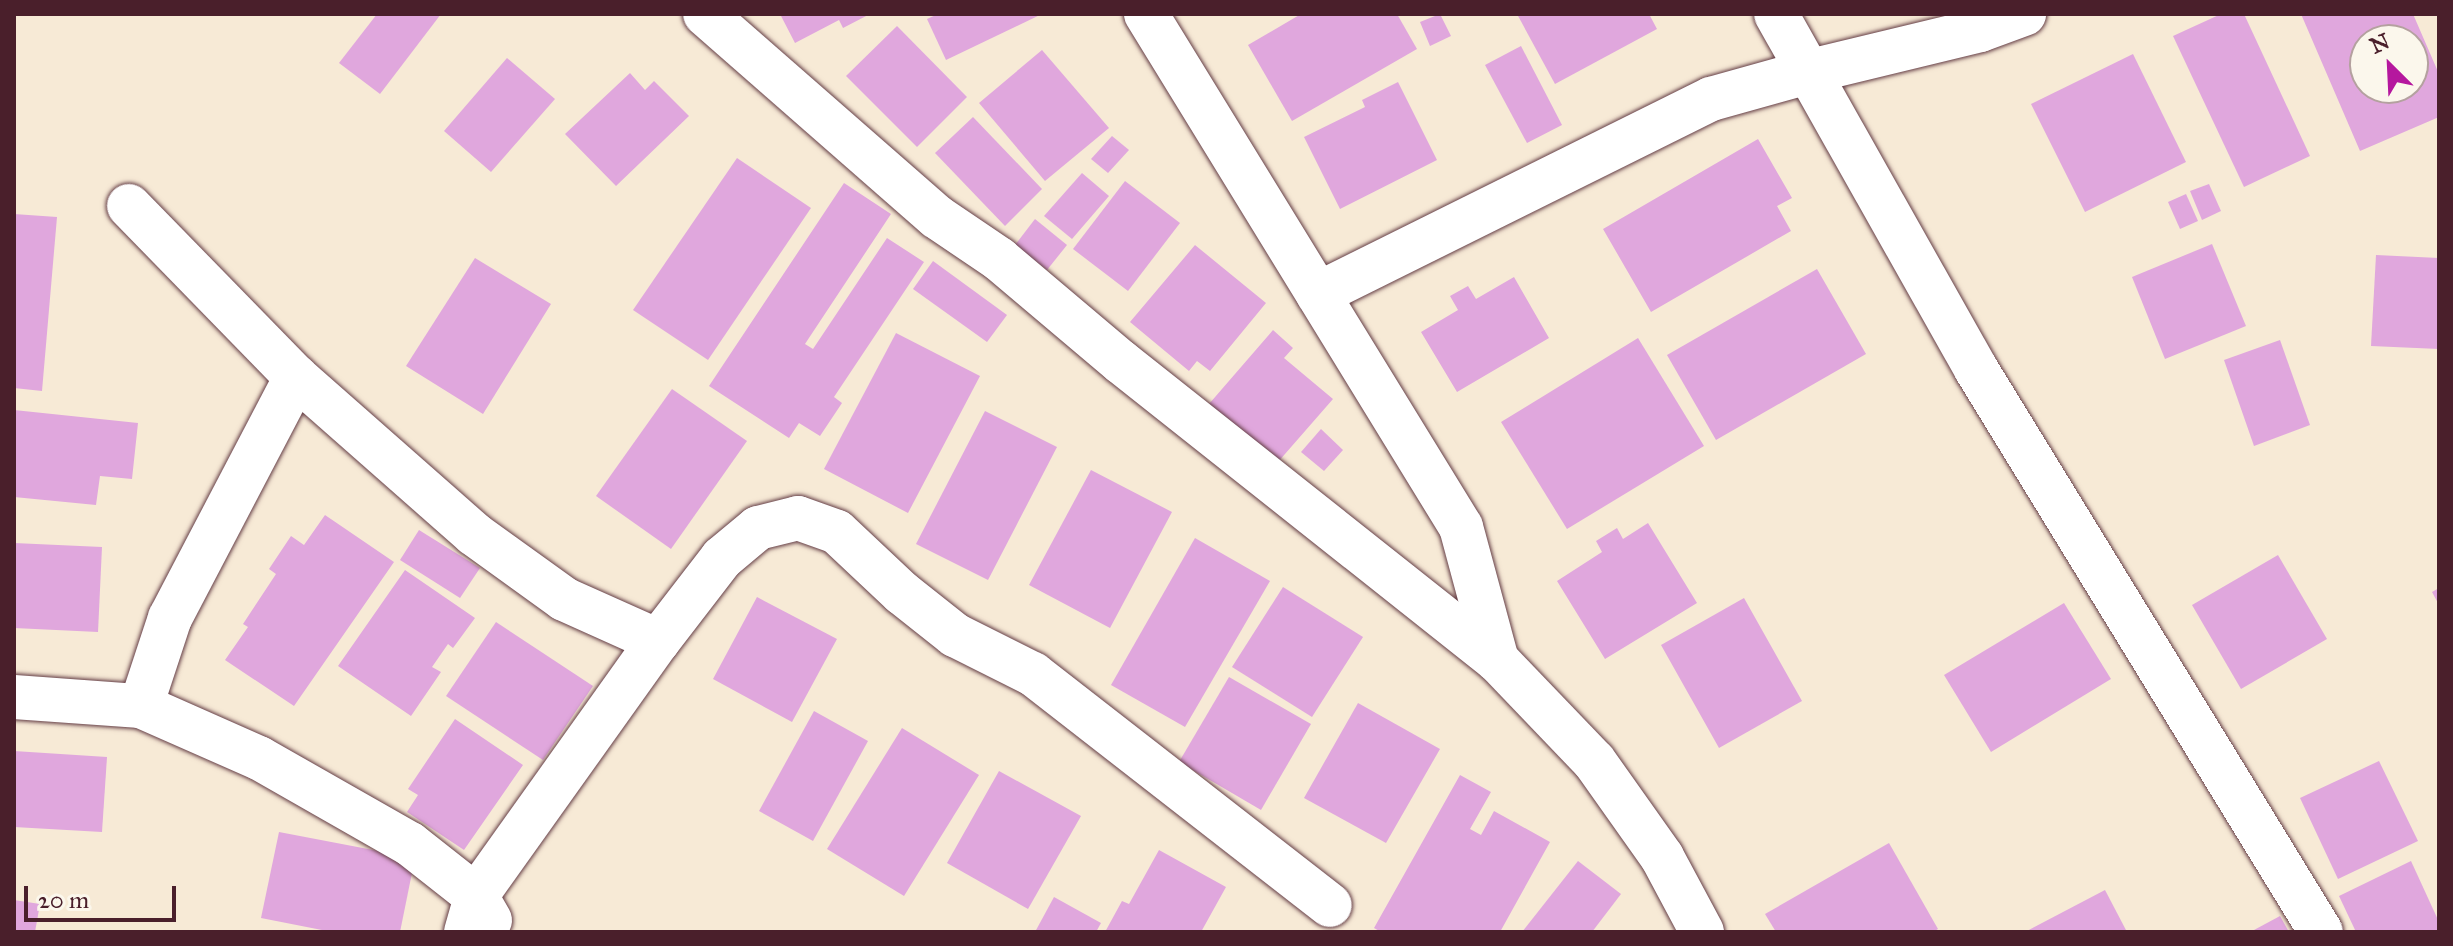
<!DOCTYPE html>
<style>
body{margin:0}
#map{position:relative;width:2453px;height:946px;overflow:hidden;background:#f7ead6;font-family:"IM FELL Great Primer",serif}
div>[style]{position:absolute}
.building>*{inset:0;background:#e0a7dd}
.roads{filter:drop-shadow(0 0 2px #643d45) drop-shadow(0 0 2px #643d45)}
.street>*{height:44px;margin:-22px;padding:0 22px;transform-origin:22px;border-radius:22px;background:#fff}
span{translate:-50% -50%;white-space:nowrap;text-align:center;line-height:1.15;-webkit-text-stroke:7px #fbf7ec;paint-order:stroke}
.frame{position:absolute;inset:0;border:16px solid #4a1f2b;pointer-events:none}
.north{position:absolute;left:2349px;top:24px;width:80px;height:80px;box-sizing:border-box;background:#fbf7ec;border:2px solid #b4a19f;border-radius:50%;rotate:336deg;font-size:22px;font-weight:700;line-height:32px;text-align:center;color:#4a1f2b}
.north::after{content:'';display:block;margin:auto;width:28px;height:36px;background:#b5179e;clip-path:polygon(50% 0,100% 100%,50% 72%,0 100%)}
.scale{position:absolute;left:24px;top:886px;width:152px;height:36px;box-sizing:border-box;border:4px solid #4a1f2b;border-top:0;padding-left:10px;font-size:24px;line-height:28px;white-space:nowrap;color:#4a1f2b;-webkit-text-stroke:6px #fbf7ec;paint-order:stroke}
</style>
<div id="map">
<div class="building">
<div style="clip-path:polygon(377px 14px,441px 14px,380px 94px,339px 63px)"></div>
<div style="clip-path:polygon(780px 14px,870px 14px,843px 28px,839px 20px,795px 43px)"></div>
<div style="clip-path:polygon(938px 14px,1042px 14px,946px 60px,927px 19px)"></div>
<div style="clip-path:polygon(1301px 14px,1397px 14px,1417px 49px,1292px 121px,1248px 45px)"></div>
<div style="clip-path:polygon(1440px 14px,1451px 36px,1430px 46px,1420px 22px)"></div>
<div style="clip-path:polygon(1517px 14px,1649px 14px,1657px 29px,1555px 84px)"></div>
<div style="clip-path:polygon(2221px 14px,2244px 14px,2310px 156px,2244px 187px,2173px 36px)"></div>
<div style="clip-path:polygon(evenodd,2301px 14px,2413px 14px,2439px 74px,2439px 117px,2360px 151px,2301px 14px,2365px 40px,2413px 40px,2413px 88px,2365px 88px,2365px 40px)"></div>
<div style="clip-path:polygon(897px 26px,967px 97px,917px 147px,846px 76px)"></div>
<div style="clip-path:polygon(1521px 46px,1562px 125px,1527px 143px,1485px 65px)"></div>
<div style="clip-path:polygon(1042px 50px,1109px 128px,1045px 181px,979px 103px)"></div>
<div style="clip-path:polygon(2133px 54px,2186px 162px,2085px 212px,2031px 104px)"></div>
<div style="clip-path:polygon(507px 58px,555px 99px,491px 172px,444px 131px)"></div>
<div style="clip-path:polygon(630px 73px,645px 90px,654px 81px,689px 116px,616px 186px,565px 134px)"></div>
<div style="clip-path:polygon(1398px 82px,1437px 160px,1340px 209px,1304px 137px,1365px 107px,1362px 100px)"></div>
<div style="clip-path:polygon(973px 117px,1042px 189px,1005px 226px,935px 153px)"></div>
<div style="clip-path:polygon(1112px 136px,1129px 150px,1108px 173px,1091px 159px)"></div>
<div style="clip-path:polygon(1758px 139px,1792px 198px,1777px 206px,1791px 231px,1651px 312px,1603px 229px)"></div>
<div style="clip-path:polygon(737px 158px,811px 208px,708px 360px,633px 310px)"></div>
<div style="clip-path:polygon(1082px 173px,1109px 196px,1072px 239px,1044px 216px)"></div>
<div style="clip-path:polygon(1125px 181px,1180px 223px,1128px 291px,1073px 249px)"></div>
<div style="clip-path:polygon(844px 183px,891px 214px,805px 344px,813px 349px,887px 238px,924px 262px,834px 397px,842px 403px,820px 436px,799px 423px,789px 438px,709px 386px)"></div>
<div style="clip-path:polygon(2209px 184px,2221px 211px,2202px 220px,2190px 191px)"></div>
<div style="clip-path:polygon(2186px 194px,2198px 221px,2180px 229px,2168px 202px)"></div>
<div style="clip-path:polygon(14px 214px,57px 217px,42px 391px,14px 388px)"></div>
<div style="clip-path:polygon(1035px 219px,1067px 245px,1047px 270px,1015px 245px)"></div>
<div style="clip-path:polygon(2212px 244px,2246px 326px,2165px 359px,2132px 277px)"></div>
<div style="clip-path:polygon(1195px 245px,1266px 303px,1210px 371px,1197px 361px,1189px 371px,1130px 322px)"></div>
<div style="clip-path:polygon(2376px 255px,2439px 258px,2439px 349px,2371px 346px)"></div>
<div style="clip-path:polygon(475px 258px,551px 304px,483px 414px,406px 366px)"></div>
<div style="clip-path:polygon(933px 261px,1007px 315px,987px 342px,913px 289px)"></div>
<div style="clip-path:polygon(1817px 269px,1866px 354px,1716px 440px,1667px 355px)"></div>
<div style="clip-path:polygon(1514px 277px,1549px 338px,1457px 392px,1421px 332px,1458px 310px,1450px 296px,1468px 286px,1476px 299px)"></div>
<div style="clip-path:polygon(1273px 330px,1293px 348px,1284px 358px,1333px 399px,1278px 462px,1209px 404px)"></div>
<div style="clip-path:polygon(896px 333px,980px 376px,908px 513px,824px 469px)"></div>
<div style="clip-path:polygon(1638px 338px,1704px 446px,1567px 529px,1501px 422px)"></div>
<div style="clip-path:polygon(2280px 340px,2310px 425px,2254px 446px,2224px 360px)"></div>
<div style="clip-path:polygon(672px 389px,747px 441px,671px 549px,596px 496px)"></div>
<div style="clip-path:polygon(14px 410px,138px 423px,132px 479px,100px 476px,96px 505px,14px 497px)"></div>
<div style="clip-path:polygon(985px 411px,1057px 447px,988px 580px,916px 544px)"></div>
<div style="clip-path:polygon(1321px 429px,1343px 450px,1324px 471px,1301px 452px)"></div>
<div style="clip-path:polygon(1091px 470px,1172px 512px,1110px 628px,1029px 585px)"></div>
<div style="clip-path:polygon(325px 515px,394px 562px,294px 706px,225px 660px,248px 627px,243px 624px,276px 574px,269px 569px,291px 536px,304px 545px)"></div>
<div style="clip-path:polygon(1648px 523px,1697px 603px,1605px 659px,1557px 581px,1602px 552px,1596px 541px,1617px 528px,1623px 539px)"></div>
<div style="clip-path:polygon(419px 530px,480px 568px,460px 598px,400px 560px)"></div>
<div style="clip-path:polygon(1195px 538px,1270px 581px,1185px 727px,1111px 685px)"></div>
<div style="clip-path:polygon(14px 543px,102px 547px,98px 632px,14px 628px)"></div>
<div style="clip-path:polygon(2278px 555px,2327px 639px,2241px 689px,2192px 605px)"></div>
<div style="clip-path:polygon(405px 570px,475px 618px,453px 648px,448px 644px,432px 667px,441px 672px,411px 716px,338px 666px)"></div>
<div style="clip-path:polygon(1283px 587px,1363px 637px,1312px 717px,1232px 667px)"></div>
<div style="clip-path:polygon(2439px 588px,2439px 605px,2432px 592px)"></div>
<div style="clip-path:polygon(757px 597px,837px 639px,792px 722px,713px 679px)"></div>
<div style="clip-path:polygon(1744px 598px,1802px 701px,1719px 748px,1661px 645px)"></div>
<div style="clip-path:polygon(2064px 603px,2111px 679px,1991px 752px,1944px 675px)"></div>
<div style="clip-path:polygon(496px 622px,593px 686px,543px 760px,446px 696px)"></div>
<div style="clip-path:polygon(1229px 677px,1311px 724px,1261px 810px,1179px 762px)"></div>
<div style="clip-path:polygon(1358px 703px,1440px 749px,1386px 843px,1304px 798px)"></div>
<div style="clip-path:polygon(814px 711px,868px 741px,813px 841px,759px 811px)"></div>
<div style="clip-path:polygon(455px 719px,523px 765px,464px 850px,407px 812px,418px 795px,408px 789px)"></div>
<div style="clip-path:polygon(902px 728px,979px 775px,904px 896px,827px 849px)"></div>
<div style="clip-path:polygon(14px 751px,107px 757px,102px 832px,14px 827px)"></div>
<div style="clip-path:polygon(2379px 761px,2418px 841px,2338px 879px,2300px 798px)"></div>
<div style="clip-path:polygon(999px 771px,1081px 816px,1028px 909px,947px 863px)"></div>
<div style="clip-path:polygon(1460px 775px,1491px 792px,1470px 829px,1481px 835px,1494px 811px,1550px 842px,1500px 932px,1381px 932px,1374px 928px)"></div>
<div style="clip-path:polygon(279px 832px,415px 858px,400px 932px,332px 932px,261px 918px)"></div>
<div style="clip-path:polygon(1889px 843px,1938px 929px,1933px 932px,1776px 932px,1765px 914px)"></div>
<div style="clip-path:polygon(1159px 850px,1226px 887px,1201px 932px,1105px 932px,1122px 901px,1129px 904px)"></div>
<div style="clip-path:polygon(1578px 861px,1621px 894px,1592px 932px,1522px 932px)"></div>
<div style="clip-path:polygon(2411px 861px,2439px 922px,2439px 932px,2356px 932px,2339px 896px)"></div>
<div style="clip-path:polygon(2105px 890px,2127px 932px,2025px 932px)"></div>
<div style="clip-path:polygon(1054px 897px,1101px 923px,1096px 932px,1035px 932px)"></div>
<div style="clip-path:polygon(14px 900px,40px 904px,35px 932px,14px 932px)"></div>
<div style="clip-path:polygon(2280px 916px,2289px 932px,2256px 932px,2254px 930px)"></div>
</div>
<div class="roads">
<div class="street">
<div style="left:705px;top:14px;width:308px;rotate:41.2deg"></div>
<div style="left:937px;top:217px;width:75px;rotate:34.1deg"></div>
<div style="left:999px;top:259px;width:160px;rotate:40.2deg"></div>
<div style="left:1121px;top:362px;width:480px;rotate:38.4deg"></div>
<div style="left:1497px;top:660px;width:140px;rotate:46.2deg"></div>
<div style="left:1594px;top:761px;width:118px;rotate:54.7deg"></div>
<div style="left:1662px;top:857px;width:85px;rotate:61.9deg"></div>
<div style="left:1146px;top:14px;width:602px;rotate:58.45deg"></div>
<div style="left:1461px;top:527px;width:138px;rotate:74.9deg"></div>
<div style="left:1776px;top:14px;width:407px;rotate:60.6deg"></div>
<div style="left:1976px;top:369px;width:660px;rotate:58.5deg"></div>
<div style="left:129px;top:206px;width:239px;rotate:45.7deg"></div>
<div style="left:296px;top:377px;width:237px;rotate:41.4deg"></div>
<div style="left:474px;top:534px;width:111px;rotate:35.8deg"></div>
<div style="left:564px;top:599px;width:103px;rotate:24.1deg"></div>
<div style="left:1318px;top:294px;width:439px;rotate:-26.4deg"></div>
<div style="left:1711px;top:99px;width:104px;rotate:-15.6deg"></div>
<div style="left:1811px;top:71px;width:174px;rotate:-13.6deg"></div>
<div style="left:1980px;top:30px;width:47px;rotate:-20deg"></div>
<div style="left:14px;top:697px;width:127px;rotate:4.1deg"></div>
<div style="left:141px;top:706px;width:129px;rotate:23.8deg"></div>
<div style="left:259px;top:758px;width:174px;rotate:29.7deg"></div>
<div style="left:410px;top:844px;width:84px;rotate:38.2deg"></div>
<div style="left:476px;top:896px;width:28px;rotate:60deg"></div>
<div style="left:141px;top:706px;width:93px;rotate:-71.8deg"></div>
<div style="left:170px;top:618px;width:272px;rotate:-62.4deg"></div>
<div style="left:466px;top:932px;width:37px;rotate:-74deg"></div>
<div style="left:476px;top:896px;width:313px;rotate:-54.5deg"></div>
<div style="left:658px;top:641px;width:105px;rotate:-52.4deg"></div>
<div style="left:722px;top:558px;width:47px;rotate:-39.8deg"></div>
<div style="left:758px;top:528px;width:41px;rotate:-14deg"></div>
<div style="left:798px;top:518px;width:41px;rotate:19.7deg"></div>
<div style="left:837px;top:532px;width:89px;rotate:43.2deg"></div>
<div style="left:902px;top:593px;width:68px;rotate:38.4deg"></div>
<div style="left:955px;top:635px;width:87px;rotate:26.6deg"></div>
<div style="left:1033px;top:674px;width:376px;rotate:37.9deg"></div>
</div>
</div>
<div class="frame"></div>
<div class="north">N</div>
<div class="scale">20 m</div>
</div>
